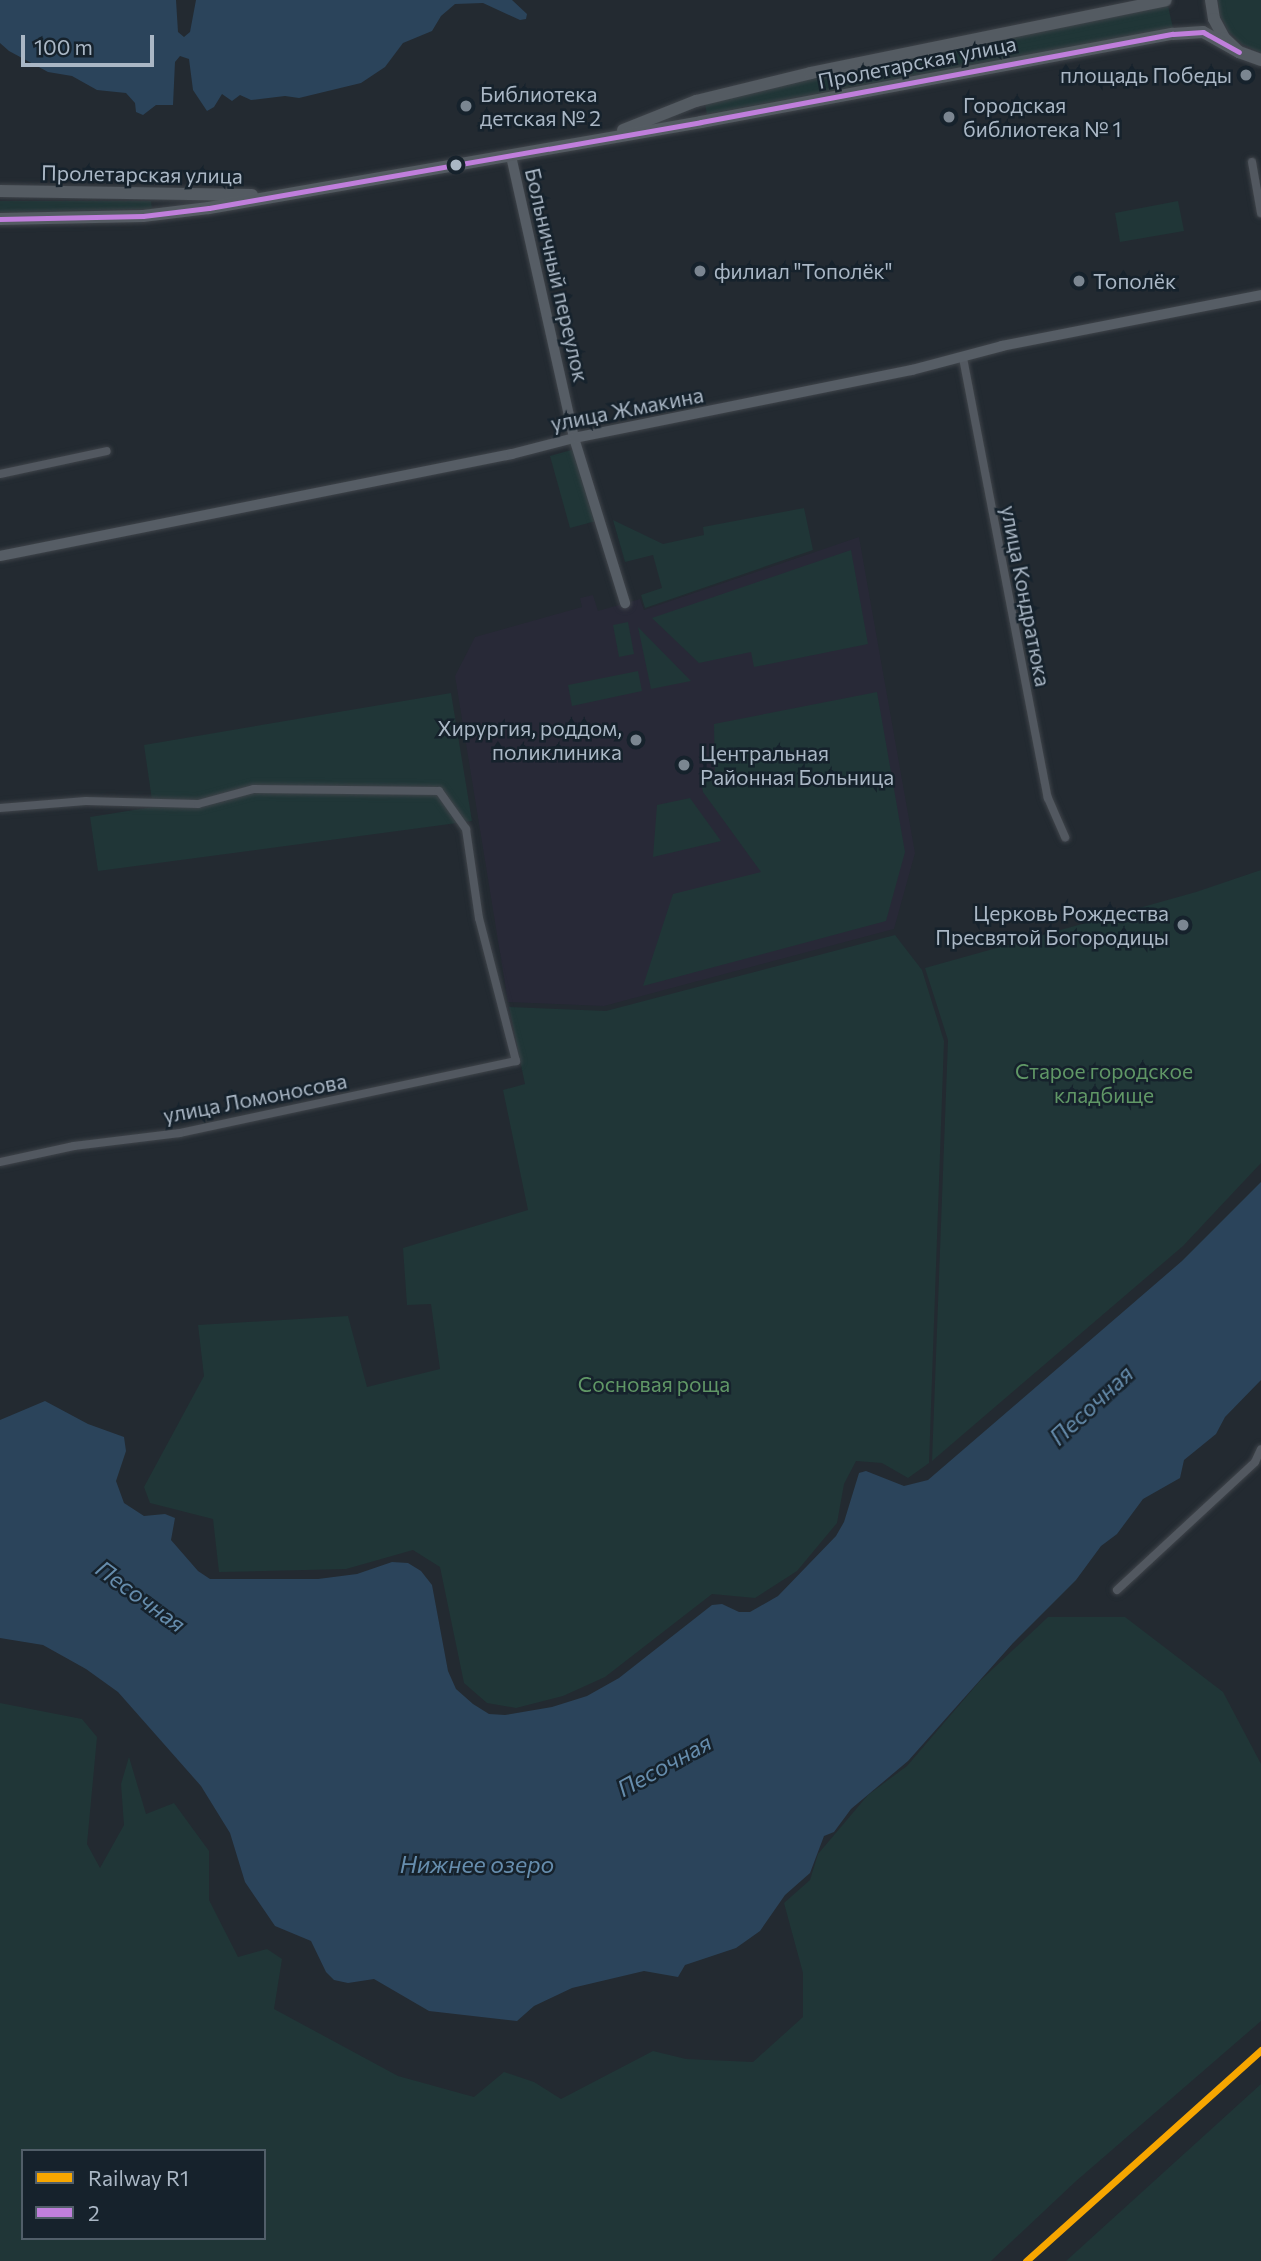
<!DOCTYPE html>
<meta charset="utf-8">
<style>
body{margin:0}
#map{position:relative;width:1261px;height:2261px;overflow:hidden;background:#232a31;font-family:Commissioner,sans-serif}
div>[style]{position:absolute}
.medical>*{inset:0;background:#282937}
.green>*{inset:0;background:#203637}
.water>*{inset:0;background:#2b445b}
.roads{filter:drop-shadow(0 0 2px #3f444a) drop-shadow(0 0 2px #3f444a)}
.street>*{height:8px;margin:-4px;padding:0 4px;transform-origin:4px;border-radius:4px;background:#525860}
.secondary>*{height:10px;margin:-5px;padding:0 5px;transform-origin:5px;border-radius:5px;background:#565d65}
.primary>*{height:12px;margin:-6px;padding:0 6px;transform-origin:6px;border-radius:6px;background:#545b62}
.bus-1>*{height:5px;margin:-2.5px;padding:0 2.5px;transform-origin:2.5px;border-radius:2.5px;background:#c07fdc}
.rail-1>*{height:7px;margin:-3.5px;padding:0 3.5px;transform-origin:3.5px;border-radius:3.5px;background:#f7a600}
.dots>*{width:19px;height:19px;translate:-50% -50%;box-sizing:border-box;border:4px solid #16222c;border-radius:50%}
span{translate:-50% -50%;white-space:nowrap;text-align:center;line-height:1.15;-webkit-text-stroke:5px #16222c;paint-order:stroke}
.street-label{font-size:21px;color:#aab7c5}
.poi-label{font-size:21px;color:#aab7c5}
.right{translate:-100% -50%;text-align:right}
.left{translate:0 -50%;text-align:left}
.park-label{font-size:21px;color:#609766}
.water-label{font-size:23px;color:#668dad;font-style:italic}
.legend{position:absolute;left:21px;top:2149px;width:245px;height:91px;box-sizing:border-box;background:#16222c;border:2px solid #515e69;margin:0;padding:9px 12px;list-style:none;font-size:21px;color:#aab7c5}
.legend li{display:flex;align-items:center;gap:14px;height:35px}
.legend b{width:35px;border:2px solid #515e69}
.scale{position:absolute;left:21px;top:35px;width:133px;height:32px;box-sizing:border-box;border:4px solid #aab7c5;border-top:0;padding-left:9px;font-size:21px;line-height:24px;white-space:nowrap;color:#aab7c5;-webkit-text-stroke:5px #16222c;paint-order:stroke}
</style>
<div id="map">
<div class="medical">
<div style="clip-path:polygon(859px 537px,915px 853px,894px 929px,604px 1006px,508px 1002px,455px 676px,475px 637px,582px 607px,580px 598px,593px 595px,598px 611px,640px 599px,644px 610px)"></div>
</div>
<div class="green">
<div style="clip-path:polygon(1218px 0,1261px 0,1261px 53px,1242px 44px,1228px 31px,1220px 15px)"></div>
<div style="clip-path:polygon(1168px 6px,1173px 28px,707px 114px,705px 104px,838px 73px)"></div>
<div style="clip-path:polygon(0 201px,151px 201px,152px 209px,0 212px)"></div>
<div style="clip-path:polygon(1178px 201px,1184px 231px,1120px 242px,1115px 213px)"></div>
<div style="clip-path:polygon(575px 449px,596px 521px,570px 528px,550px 456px)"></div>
<div style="clip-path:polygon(804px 508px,813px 550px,645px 608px,641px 595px,662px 588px,653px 555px,625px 562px,613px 520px,663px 544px,704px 535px,703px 527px)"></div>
<div style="clip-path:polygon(851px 550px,868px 644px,754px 667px,751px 652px,699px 663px,652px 618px)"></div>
<div style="clip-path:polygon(628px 622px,634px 654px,619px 657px,613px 625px)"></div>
<div style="clip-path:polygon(638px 627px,691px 681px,651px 689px)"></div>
<div style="clip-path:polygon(638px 671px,642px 691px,572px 706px,568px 685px)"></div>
<div style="clip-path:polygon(877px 692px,905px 852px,886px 921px,643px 986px,673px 894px,761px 872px,703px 792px,701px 781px,715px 777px,714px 724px)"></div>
<div style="clip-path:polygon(451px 693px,472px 821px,98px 871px,90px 817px,153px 807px,144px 745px)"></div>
<div style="clip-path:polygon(690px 798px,721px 841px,653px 857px,657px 805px)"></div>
<div style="clip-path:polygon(1261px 870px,1261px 1163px,1183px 1246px,932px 1461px,948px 1040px,925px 968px,1196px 892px)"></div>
<div style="clip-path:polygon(895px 935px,922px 970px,944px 1041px,929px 1463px,908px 1478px,882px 1463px,856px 1461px,844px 1484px,837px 1523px,797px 1571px,755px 1598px,712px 1594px,605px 1677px,563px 1696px,516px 1708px,487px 1703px,464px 1683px,440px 1567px,413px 1550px,346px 1569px,219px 1572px,213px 1519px,150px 1503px,144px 1487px,204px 1376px,198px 1325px,348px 1316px,367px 1387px,440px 1369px,431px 1304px,407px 1305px,403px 1248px,528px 1210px,503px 1090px,525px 1084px,509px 1007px,606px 1011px)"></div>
<div style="clip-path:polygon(evenodd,1048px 1617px,1125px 1617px,1223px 1692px,1261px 1764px,1261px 2021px,1075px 2182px,991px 2261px,0 2261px,0 1703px,82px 1719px,97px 1737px,87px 1844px,100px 1868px,124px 1825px,121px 1784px,129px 1757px,146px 1814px,174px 1803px,209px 1851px,209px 1900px,238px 1957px,267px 1949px,282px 1959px,274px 2009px,398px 2076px,474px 2097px,504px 2072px,534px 2082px,561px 2099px,653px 2051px,686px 2059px,753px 2062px,803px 2017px,803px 1973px,784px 1903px,810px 1880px,818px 1854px,868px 1795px,907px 1766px,979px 1682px,1048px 1617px,23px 2151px,264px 2151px,264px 2238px,23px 2238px,23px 2151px)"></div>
<div style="clip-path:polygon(1261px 2084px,1261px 2261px,1066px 2261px)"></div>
</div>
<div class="water">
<div style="clip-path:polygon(0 0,176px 0,178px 32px,184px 37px,190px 32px,196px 0,512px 0,527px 14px,526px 19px,520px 20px,483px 3px,455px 4px,441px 16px,432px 31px,403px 43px,385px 67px,361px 83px,299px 98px,285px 96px,251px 100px,240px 95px,232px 101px,222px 94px,214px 107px,207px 111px,193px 90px,189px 59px,180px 56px,175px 62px,173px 105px,156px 105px,143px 115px,136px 112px,135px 103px,126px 93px,97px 90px,72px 76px,48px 72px,9px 51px,0 43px)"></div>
<div style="clip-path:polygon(1261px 1182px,1261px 1380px,1225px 1417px,1216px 1434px,1184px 1460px,1180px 1478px,1143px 1499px,1117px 1534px,1101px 1546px,1076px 1580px,1013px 1643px,908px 1761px,851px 1809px,834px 1832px,824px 1836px,810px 1873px,785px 1895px,760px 1931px,736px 1948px,685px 1965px,678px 1977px,644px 1971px,572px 1988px,534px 2006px,517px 2021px,429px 2011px,374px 1979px,348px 1983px,334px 1980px,326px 1972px,311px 1941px,275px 1926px,245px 1882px,230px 1833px,201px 1786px,118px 1692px,86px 1669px,43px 1645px,0 1638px,0 1420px,45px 1401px,88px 1424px,124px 1437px,126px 1451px,116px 1481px,124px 1503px,144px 1516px,165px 1514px,175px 1518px,171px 1540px,198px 1571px,210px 1579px,318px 1579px,357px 1574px,392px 1562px,408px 1563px,421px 1571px,432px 1585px,448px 1671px,456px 1689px,473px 1704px,489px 1714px,505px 1715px,552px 1707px,587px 1696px,619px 1678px,712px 1605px,722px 1604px,739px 1612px,750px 1612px,778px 1596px,836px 1536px,844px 1522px,859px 1473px,866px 1471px,904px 1486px,928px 1480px,1182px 1261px)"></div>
</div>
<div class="roads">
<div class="street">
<div style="left:1252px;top:162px;width:52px;rotate:80deg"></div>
<div style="left:963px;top:358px;width:448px;rotate:79.1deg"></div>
<div style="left:1048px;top:798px;width:43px;rotate:66.4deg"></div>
<div style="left:0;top:474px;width:109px;rotate:-12.1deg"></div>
<div style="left:0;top:808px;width:86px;rotate:-4.7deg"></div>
<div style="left:86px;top:801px;width:112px;rotate:1.5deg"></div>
<div style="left:198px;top:804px;width:58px;rotate:-15deg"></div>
<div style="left:254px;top:789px;width:185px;rotate:0.6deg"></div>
<div style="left:439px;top:791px;width:47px;rotate:54.6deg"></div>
<div style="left:466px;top:829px;width:90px;rotate:81.7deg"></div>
<div style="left:479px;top:918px;width:148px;rotate:75.5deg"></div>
<div style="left:516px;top:1061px;width:344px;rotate:167.9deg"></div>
<div style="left:180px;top:1133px;width:107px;rotate:173deg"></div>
<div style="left:74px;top:1146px;width:76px;rotate:167.8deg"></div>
<div style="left:1117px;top:1590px;width:188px;rotate:-42.8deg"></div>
<div style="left:1255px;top:1462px;width:14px;rotate:-65deg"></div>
</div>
<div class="secondary">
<div style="left:511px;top:156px;width:289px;rotate:77.4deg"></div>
<div style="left:574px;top:438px;width:173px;rotate:72.8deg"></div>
<div style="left:0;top:556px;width:522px;rotate:-11.27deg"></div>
<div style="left:512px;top:454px;width:64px;rotate:-14.5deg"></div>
<div style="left:574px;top:438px;width:345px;rotate:-11.4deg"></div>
<div style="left:912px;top:370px;width:93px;rotate:-14.9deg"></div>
<div style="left:1002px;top:346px;width:264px;rotate:-11.1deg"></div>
</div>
<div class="primary">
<div style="left:1211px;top:0;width:19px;rotate:81deg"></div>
<div style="left:1214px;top:19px;width:21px;rotate:62deg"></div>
<div style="left:1224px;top:38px;width:21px;rotate:43deg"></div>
<div style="left:1239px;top:52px;width:23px;rotate:20deg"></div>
<div style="left:623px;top:130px;width:79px;rotate:-21.7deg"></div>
<div style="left:696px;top:101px;width:118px;rotate:-13.7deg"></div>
<div style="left:811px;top:73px;width:362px;rotate:-11.6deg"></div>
<div style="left:0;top:191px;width:252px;rotate:0.9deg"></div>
<div style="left:0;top:219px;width:143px;rotate:-1.2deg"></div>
<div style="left:143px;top:216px;width:66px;rotate:-6.9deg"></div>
<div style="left:209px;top:208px;width:499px;rotate:-9.9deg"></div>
<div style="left:701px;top:122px;width:480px;rotate:-10.6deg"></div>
<div style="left:1173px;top:34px;width:30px;rotate:-4deg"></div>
<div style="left:1203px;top:32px;width:41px;rotate:29.1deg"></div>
</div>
</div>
<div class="bus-1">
<div style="left:0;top:219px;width:143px;rotate:-1.2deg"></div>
<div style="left:143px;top:216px;width:66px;rotate:-6.9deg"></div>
<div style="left:209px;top:208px;width:499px;rotate:-9.9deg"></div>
<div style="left:701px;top:122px;width:480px;rotate:-10.6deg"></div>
<div style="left:1173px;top:34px;width:30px;rotate:-4deg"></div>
<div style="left:1203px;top:32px;width:41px;rotate:29.1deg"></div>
</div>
<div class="rail-1">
<div style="left:1026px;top:2261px;width:316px;rotate:-41.9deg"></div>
</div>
<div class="dots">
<div style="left:1246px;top:75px;background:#7b8691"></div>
<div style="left:466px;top:106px;background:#7b8691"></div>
<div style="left:949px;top:117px;background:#7b8691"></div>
<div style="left:456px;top:165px;background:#aab7c5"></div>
<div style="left:700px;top:271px;background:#7b8691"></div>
<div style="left:1079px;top:281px;background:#7b8691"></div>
<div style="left:636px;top:740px;background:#7b8691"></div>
<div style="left:684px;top:765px;background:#7b8691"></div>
<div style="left:1183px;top:925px;background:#7b8691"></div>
</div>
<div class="street-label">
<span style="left:917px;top:62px;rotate:-11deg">Пролетарская улица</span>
<span style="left:142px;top:174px;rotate:1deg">Пролетарская улица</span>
<span style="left:557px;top:275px;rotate:77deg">Больничный переулок</span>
<span style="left:627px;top:409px;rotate:-11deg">улица Жмакина</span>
<span style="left:1026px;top:596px;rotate:79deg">улица Кондратюка</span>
<span style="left:255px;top:1098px;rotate:-11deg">улица Ломоносова</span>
</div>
<div class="poi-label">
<span class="right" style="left:1232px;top:75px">площадь Победы</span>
<span class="left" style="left:480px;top:106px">Библиотека<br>детская № 2</span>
<span class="left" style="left:963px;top:117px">Городская<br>библиотека № 1</span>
<span class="left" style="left:714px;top:271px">филиал "Тополёк"</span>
<span class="left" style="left:1093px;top:281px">Тополёк</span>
<span class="right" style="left:622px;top:740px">Хирургия, роддом,<br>поликлиника</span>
<span class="left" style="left:700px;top:765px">Центральная<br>Районная Больница</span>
<span class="right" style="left:1169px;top:925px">Церковь Рождества<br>Пресвятой Богородицы</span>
</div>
<div class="park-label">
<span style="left:1104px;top:1083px">Старое городское<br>кладбище</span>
<span style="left:654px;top:1384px">Сосновая роща</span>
</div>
<div class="water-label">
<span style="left:1091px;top:1405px;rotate:-43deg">Песочная</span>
<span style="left:141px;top:1596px;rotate:36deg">Песочная</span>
<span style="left:664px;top:1765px;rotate:-29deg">Песочная</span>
<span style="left:477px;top:1864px">Нижнее озеро</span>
</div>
<ul class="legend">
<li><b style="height:9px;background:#f7a600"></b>Railway R1</li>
<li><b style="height:9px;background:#c07fdc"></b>2</li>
</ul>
<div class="scale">100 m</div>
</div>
